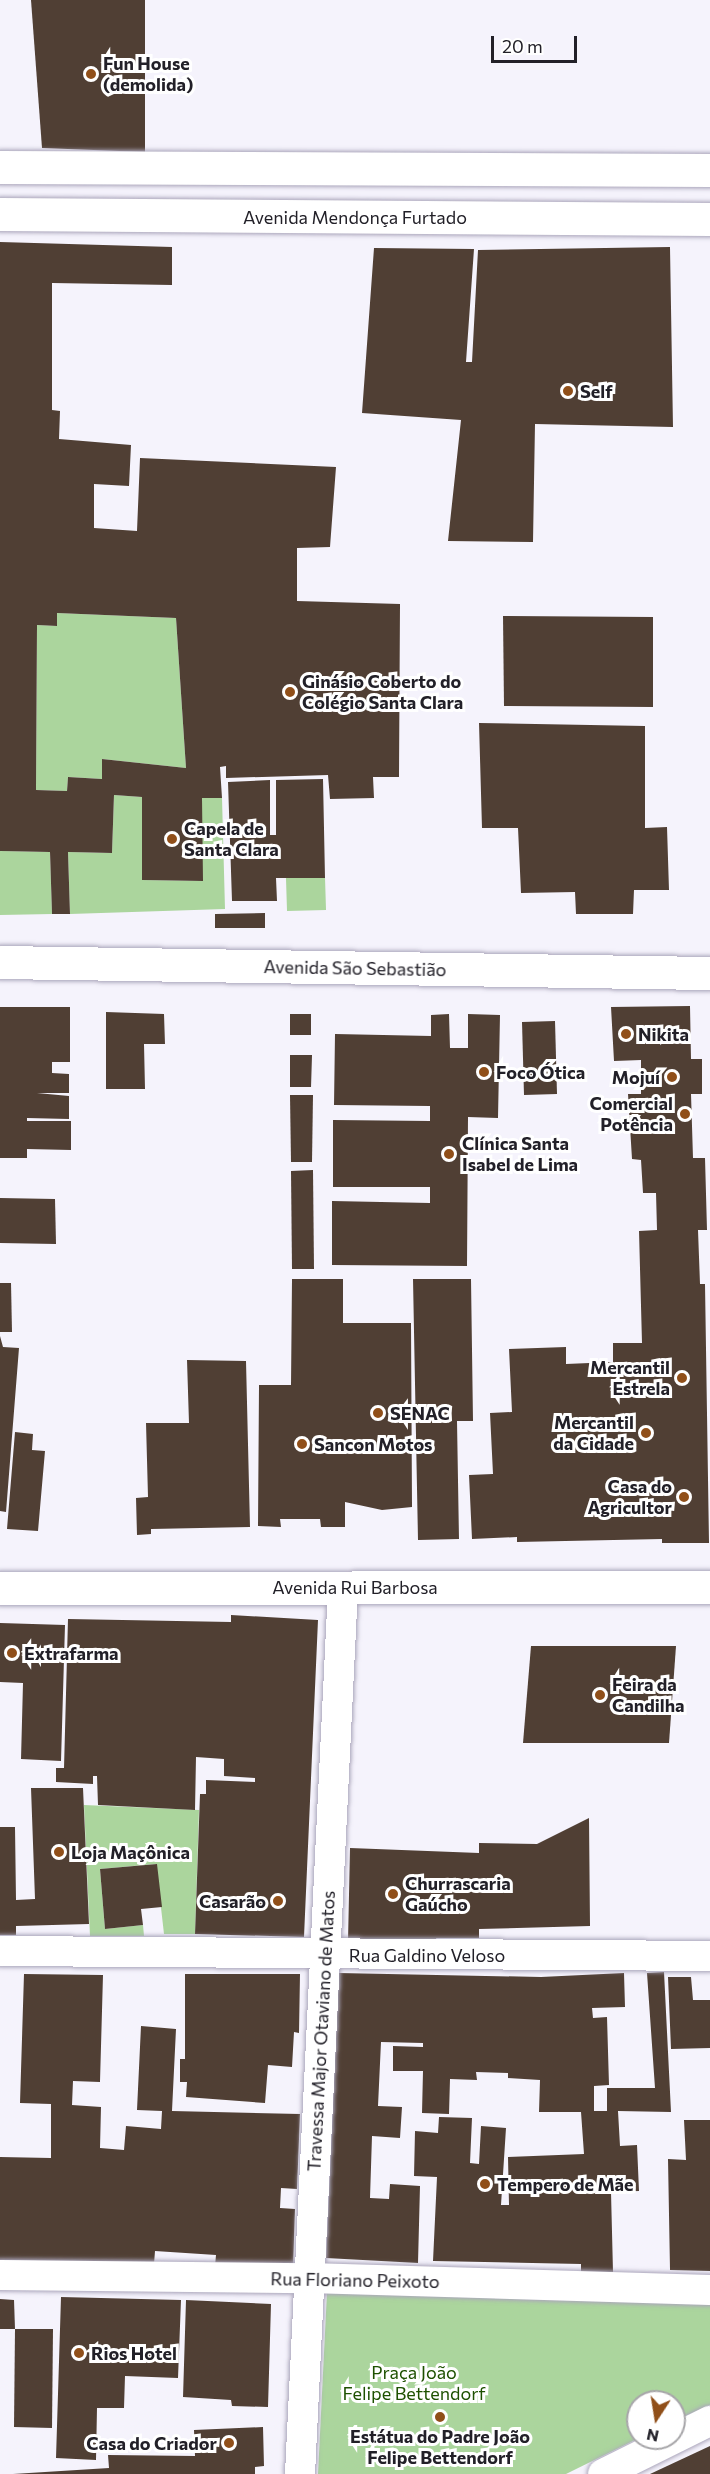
<!DOCTYPE html>
<meta charset="utf-8">
<style>
body{margin:0}
#map{position:relative;width:710px;height:2474px;overflow:hidden;background:#f5f3fc;font-family:Commissioner,sans-serif}
div>[style]{position:absolute}
.green>*{inset:0;background:#abd59d}
.building>*{inset:0;background:#503f34}
.roads{filter:drop-shadow(0 0 2px #aba6bb) drop-shadow(0 0 2px #aba6bb)}
.minor>*{height:30px;margin:-15px;padding:0 15px;transform-origin:15px;border-radius:15px;background:#fff}
.secondary>*{height:33px;margin:-16.5px;padding:0 16.5px;transform-origin:16.5px;border-radius:16.5px;background:#fff}
.primary>*{height:33px;margin:-16.5px;padding:0 16.5px;transform-origin:16.5px;border-radius:16.5px;background:#fff}
.dots>*{width:16px;height:16px;translate:-50% -50%;box-sizing:border-box;border:3px solid #fff;border-radius:50%}
span{translate:-50% -50%;white-space:nowrap;text-align:center;line-height:1.15;-webkit-text-stroke:6px #fff;paint-order:stroke}
.poi-label{font-size:18px;color:#222028;font-weight:700}
.left{translate:0 -50%;text-align:left}
.right{translate:-100% -50%;text-align:right}
.street-label{font-size:18px;color:#222028}
.park-label{font-size:18px;color:#1e5100}
.north{position:absolute;left:626px;top:2390px;width:60px;height:60px;box-sizing:border-box;background:#fff;border:2px solid #a7a6a9;border-radius:50%;rotate:192deg;font-size:16px;font-weight:700;line-height:24px;text-align:center;color:#222028}
.north::after{content:'';display:block;margin:auto;width:21px;height:27px;background:#904f19;clip-path:polygon(50% 0,100% 100%,50% 72%,0 100%)}
.scale{position:absolute;left:491px;top:36px;width:86px;height:27px;box-sizing:border-box;border:3px solid #222028;border-top:0;padding-left:8px;font-size:18px;line-height:21px;white-space:nowrap;color:#222028;-webkit-text-stroke:4px #fff;paint-order:stroke}
</style>
<div id="map">
<div class="green">
<div style="clip-path:polygon(57px 613px,176px 618px,186px 768px,102px 759px,102px 779px,68px 777px,67px 791px,36px 790px,37px 625px,57px 626px)"></div>
<div style="clip-path:polygon(114px 795px,142px 797px,142px 880px,202px 881px,202px 798px,222px 798px,225px 909px,70px 914px,68px 852px,112px 853px)"></div>
<div style="clip-path:polygon(0 851px,50px 852px,52px 914px,0 915px)"></div>
<div style="clip-path:polygon(286px 878px,325px 878px,326px 910px,287px 911px)"></div>
<div style="clip-path:polygon(84px 1805px,199px 1810px,195px 1934px,164px 1934px,156px 1864px,100px 1869px,105px 1929px,143px 1925px,144px 1936px,90px 1936px)"></div>
<div style="clip-path:polygon(327px 2292px,710px 2301px,710px 2405px,674px 2421px,674px 2402px,638px 2402px,639px 2438px,566px 2474px,318px 2474px)"></div>
</div>
<div class="building">
<div style="clip-path:polygon(31px 0,145px 0,145px 152px,42px 148px)"></div>
<div style="clip-path:polygon(evenodd,0 242px,172px 247px,172px 285px,52px 283px,52px 410px,60px 411px,59px 439px,131px 445px,129px 486px,94px 484px,94px 528px,137px 531px,140px 458px,336px 467px,330px 547px,297px 548px,297px 601px,400px 604px,399px 777px,373px 777px,374px 798px,330px 799px,328px 775px,226px 778px,226px 766px,220px 767px,222px 798px,202px 798px,203px 881px,142px 880px,142px 797px,114px 795px,112px 853px,68px 852px,70px 914px,52px 914px,50px 852px,0 851px,0 242px,57px 613px,176px 618px,186px 768px,102px 759px,102px 779px,68px 777px,67px 791px,36px 790px,37px 625px,57px 626px,57px 613px)"></div>
<div style="clip-path:polygon(670px 247px,673px 427px,535px 424px,533px 542px,448px 541px,461px 420px,362px 413px,374px 248px,474px 249px,466px 362px,472px 362px,478px 250px)"></div>
<div style="clip-path:polygon(503px 616px,653px 617px,653px 707px,504px 706px)"></div>
<div style="clip-path:polygon(479px 723px,645px 726px,645px 828px,667px 827px,669px 890px,634px 890px,633px 914px,576px 914px,575px 892px,521px 893px,518px 828px,482px 828px)"></div>
<div style="clip-path:polygon(323px 779px,325px 878px,276px 878px,277px 901px,232px 901px,228px 782px,270px 780px,270px 835px,276px 835px,276px 780px)"></div>
<div style="clip-path:polygon(265px 913px,265px 928px,215px 928px,215px 914px)"></div>
<div style="clip-path:polygon(690px 1006px,691px 1059px,702px 1059px,702px 1094px,691px 1094px,693px 1158px,705px 1158px,707px 1230px,698px 1230px,700px 1284px,705px 1284px,709px 1543px,662px 1543px,662px 1539px,517px 1542px,517px 1537px,472px 1539px,469px 1475px,493px 1474px,490px 1413px,512px 1412px,509px 1349px,566px 1347px,566px 1364px,613px 1362px,613px 1343px,642px 1343px,639px 1231px,657px 1230px,656px 1193px,643px 1193px,641px 1160px,632px 1159px,628px 1094px,641px 1094px,641px 1060px,614px 1061px,611px 1007px)"></div>
<div style="clip-path:polygon(0 1007px,70px 1007px,70px 1062px,52px 1062px,52px 1073px,69px 1074px,69px 1093px,37px 1093px,69px 1096px,69px 1119px,27px 1118px,27px 1121px,71px 1121px,71px 1150px,27px 1149px,27px 1158px,0 1158px)"></div>
<div style="clip-path:polygon(106px 1012px,164px 1014px,165px 1044px,144px 1044px,145px 1089px,106px 1089px)"></div>
<div style="clip-path:polygon(290px 1014px,311px 1014px,311px 1035px,290px 1035px)"></div>
<div style="clip-path:polygon(449px 1014px,450px 1048px,468px 1048px,468px 1014px,500px 1015px,498px 1118px,468px 1117px,467px 1266px,332px 1265px,332px 1201px,430px 1203px,430px 1187px,333px 1187px,333px 1120px,430px 1121px,430px 1106px,334px 1105px,335px 1034px,431px 1036px,431px 1015px)"></div>
<div style="clip-path:polygon(555px 1021px,557px 1094px,524px 1095px,522px 1022px)"></div>
<div style="clip-path:polygon(290px 1055px,312px 1055px,311px 1087px,290px 1087px)"></div>
<div style="clip-path:polygon(290px 1095px,313px 1095px,312px 1162px,291px 1162px)"></div>
<div style="clip-path:polygon(313px 1170px,314px 1269px,292px 1269px,291px 1171px)"></div>
<div style="clip-path:polygon(0 1198px,55px 1199px,56px 1244px,0 1243px)"></div>
<div style="clip-path:polygon(292px 1279px,343px 1279px,343px 1323px,411px 1323px,412px 1507px,382px 1510px,345px 1502px,345px 1527px,321px 1527px,320px 1519px,280px 1519px,281px 1527px,258px 1526px,259px 1385px,291px 1385px)"></div>
<div style="clip-path:polygon(413px 1279px,471px 1279px,473px 1421px,457px 1421px,459px 1539px,418px 1540px)"></div>
<div style="clip-path:polygon(0 1283px,11px 1283px,12px 1332px,0 1332px)"></div>
<div style="clip-path:polygon(0 1336px,3px 1347px,19px 1348px,6px 1512px,0 1511px)"></div>
<div style="clip-path:polygon(187px 1360px,246px 1361px,250px 1527px,151px 1529px,151px 1534px,137px 1535px,136px 1498px,148px 1497px,146px 1423px,189px 1423px)"></div>
<div style="clip-path:polygon(15px 1432px,33px 1434px,32px 1450px,45px 1451px,38px 1531px,7px 1529px)"></div>
<div style="clip-path:polygon(231px 1615px,318px 1620px,304px 1937px,195px 1934px,200px 1794px,206px 1794px,206px 1780px,255px 1782px,255px 1778px,224px 1776px,224px 1759px,196px 1757px,195px 1810px,98px 1805px,97px 1776px,93px 1776px,93px 1784px,56px 1782px,56px 1768px,64px 1768px,68px 1619px,231px 1622px)"></div>
<div style="clip-path:polygon(0 1623px,65px 1625px,61px 1761px,21px 1759px,23px 1683px,0 1682px)"></div>
<div style="clip-path:polygon(531px 1646px,676px 1646px,669px 1743px,523px 1743px)"></div>
<div style="clip-path:polygon(31px 1788px,83px 1788px,89px 1924px,16px 1926px,16px 1935px,0 1935px,0 1827px,15px 1827px,16px 1900px,35px 1899px)"></div>
<div style="clip-path:polygon(589px 1818px,590px 1926px,479px 1929px,479px 1938px,436px 1938px,437px 1941px,348px 1941px,350px 1848px,479px 1853px,479px 1843px,537px 1844px)"></div>
<div style="clip-path:polygon(157px 1864px,162px 1907px,141px 1909px,143px 1925px,105px 1929px,100px 1869px)"></div>
<div style="clip-path:polygon(664px 1972px,671px 2112px,618px 2111px,620px 2146px,637px 2145px,639px 2191px,611px 2192px,613px 2272px,581px 2272px,581px 2264px,433px 2261px,437px 2177px,414px 2176px,415px 2131px,438px 2133px,439px 2117px,472px 2118px,470px 2163px,479px 2164px,481px 2126px,506px 2128px,501px 2205px,509px 2205px,508px 2157px,584px 2154px,581px 2112px,539px 2112px,540px 2080px,508px 2078px,508px 2073px,476px 2072px,477px 2080px,450px 2079px,449px 2114px,422px 2113px,423px 2071px,393px 2071px,393px 2046px,423px 2047px,423px 2043px,381px 2042px,378px 2106px,402px 2107px,400px 2138px,372px 2136px,370px 2198px,389px 2199px,390px 2184px,420px 2186px,418px 2263px,326px 2258px,339px 1973px,541px 1977px,624px 1973px,625px 2007px,592px 2008px,593px 2018px,607px 2017px,609px 2085px,594px 2086px,594px 2111px,607px 2111px,607px 2088px,655px 2088px,647px 1973px)"></div>
<div style="clip-path:polygon(24px 1974px,103px 1975px,100px 2082px,73px 2081px,72px 2105px,101px 2107px,100px 2148px,124px 2150px,126px 2126px,161px 2129px,162px 2111px,137px 2110px,141px 2026px,176px 2029px,172px 2111px,300px 2114px,297px 2189px,281px 2188px,280px 2208px,295px 2209px,293px 2269px,215px 2266px,216px 2255px,155px 2251px,154px 2264px,0 2260px,0 2157px,51px 2158px,51px 2104px,20px 2103px)"></div>
<div style="clip-path:polygon(185px 1974px,300px 1974px,299px 2033px,294px 2032px,292px 2067px,268px 2065px,265px 2103px,186px 2097px,187px 2082px,180px 2082px,180px 2059px,185px 2059px)"></div>
<div style="clip-path:polygon(668px 1977px,691px 1977px,693px 2000px,710px 2000px,710px 2048px,671px 2049px)"></div>
<div style="clip-path:polygon(684px 2120px,710px 2120px,710px 2271px,670px 2270px,668px 2159px,686px 2160px)"></div>
<div style="clip-path:polygon(61px 2297px,181px 2300px,178px 2378px,125px 2376px,124px 2408px,97px 2408px,96px 2460px,56px 2458px)"></div>
<div style="clip-path:polygon(0 2299px,14px 2300px,15px 2329px,0 2329px)"></div>
<div style="clip-path:polygon(186px 2300px,271px 2304px,268px 2407px,232px 2406px,231px 2400px,183px 2397px)"></div>
<div style="clip-path:polygon(15px 2329px,53px 2329px,52px 2428px,14px 2427px)"></div>
<div style="clip-path:polygon(263px 2427px,264px 2466px,255px 2467px,255px 2474px,13px 2474px,109px 2468px,108px 2455px,195px 2456px,194px 2430px)"></div>
<div style="clip-path:polygon(710px 2446px,710px 2474px,650px 2474px)"></div>
</div>
<div class="roads">
<div class="minor">
<div style="left:0;top:1951px;width:710px;rotate:0.4deg"></div>
<div style="left:0;top:2275px;width:309px;rotate:0.6deg"></div>
<div style="left:309px;top:2278px;width:401px;rotate:1.7deg"></div>
<div style="left:300px;top:2474px;width:888px;rotate:-87.22deg"></div>
<div style="left:603px;top:2474px;width:119px;rotate:-26.4deg"></div>
</div>
<div class="secondary">
<div style="left:0;top:962px;width:710px;rotate:0.89deg"></div>
<div style="left:0;top:1588px;width:710px;rotate:-0.08deg"></div>
</div>
<div class="primary">
<div style="left:0;top:167px;width:710px;rotate:0.24deg"></div>
<div style="left:0;top:214px;width:710px;rotate:0.4deg"></div>
</div>
</div>
<div class="dots">
<div style="left:91px;top:74px;background:#904f19"></div>
<div style="left:568px;top:391px;background:#904f19"></div>
<div style="left:290px;top:692px;background:#904f19"></div>
<div style="left:172px;top:839px;background:#904f19"></div>
<div style="left:626px;top:1034px;background:#904f19"></div>
<div style="left:484px;top:1072px;background:#904f19"></div>
<div style="left:672px;top:1077px;background:#904f19"></div>
<div style="left:685px;top:1114px;background:#904f19"></div>
<div style="left:449px;top:1154px;background:#904f19"></div>
<div style="left:682px;top:1378px;background:#904f19"></div>
<div style="left:378px;top:1413px;background:#904f19"></div>
<div style="left:646px;top:1433px;background:#904f19"></div>
<div style="left:302px;top:1444px;background:#904f19"></div>
<div style="left:684px;top:1497px;background:#904f19"></div>
<div style="left:12px;top:1653px;background:#904f19"></div>
<div style="left:600px;top:1695px;background:#904f19"></div>
<div style="left:59px;top:1852px;background:#904f19"></div>
<div style="left:393px;top:1894px;background:#904f19"></div>
<div style="left:278px;top:1901px;background:#904f19"></div>
<div style="left:485px;top:2184px;background:#904f19"></div>
<div style="left:79px;top:2353px;background:#904f19"></div>
<div style="left:440px;top:2417px;background:#904f19"></div>
<div style="left:229px;top:2443px;background:#904f19"></div>
</div>
<div class="poi-label">
<span class="left" style="left:103px;top:74px">Fun House<br>(demolida)</span>
<span class="left" style="left:580px;top:391px">Self</span>
<span class="left" style="left:302px;top:692px">Ginásio Coberto do<br>Colégio Santa Clara</span>
<span class="left" style="left:184px;top:839px">Capela de<br>Santa Clara</span>
<span class="left" style="left:638px;top:1034px">Nikita</span>
<span class="left" style="left:496px;top:1072px">Foco Ótica</span>
<span class="right" style="left:660px;top:1077px">Mojuí</span>
<span class="right" style="left:673px;top:1114px">Comercial<br>Potência</span>
<span class="left" style="left:462px;top:1154px">Clínica Santa<br>Isabel de Lima</span>
<span class="right" style="left:670px;top:1378px">Mercantil<br>Estrela</span>
<span class="left" style="left:390px;top:1413px">SENAC</span>
<span class="right" style="left:634px;top:1433px">Mercantil<br>da Cidade</span>
<span class="left" style="left:314px;top:1444px">Sancon Motos</span>
<span class="right" style="left:672px;top:1497px">Casa do<br>Agricultor</span>
<span class="left" style="left:24px;top:1653px">Extrafarma</span>
<span class="left" style="left:612px;top:1695px">Feira da<br>Candilha</span>
<span class="left" style="left:71px;top:1852px">Loja Maçônica</span>
<span class="left" style="left:405px;top:1894px">Churrascaria<br>Gaúcho</span>
<span class="right" style="left:266px;top:1901px">Casarão</span>
<span class="left" style="left:497px;top:2184px">Tempero de Mãe</span>
<span class="left" style="left:91px;top:2353px">Rios Hotel</span>
<span style="left:440px;top:2447px">Estátua do Padre João<br>Felipe Bettendorf</span>
<span class="right" style="left:217px;top:2443px">Casa do Criador</span>
</div>
<div class="street-label">
<span style="left:355px;top:217px">Avenida Mendonça Furtado</span>
<span style="left:355px;top:968px;rotate:1deg">Avenida São Sebastião</span>
<span style="left:355px;top:1587px">Avenida Rui Barbosa</span>
<span style="left:427px;top:1955px">Rua Galdino Veloso</span>
<span style="left:321px;top:2031px;rotate:-87deg">Travessa Major Otaviano de Matos</span>
<span style="left:355px;top:2280px;rotate:1deg">Rua Floriano Peixoto</span>
</div>
<div class="park-label">
<span style="left:414px;top:2383px">Praça João<br>Felipe Bettendorf</span>
</div>
<div class="north">N</div>
<div class="scale">20 m</div>
</div>
